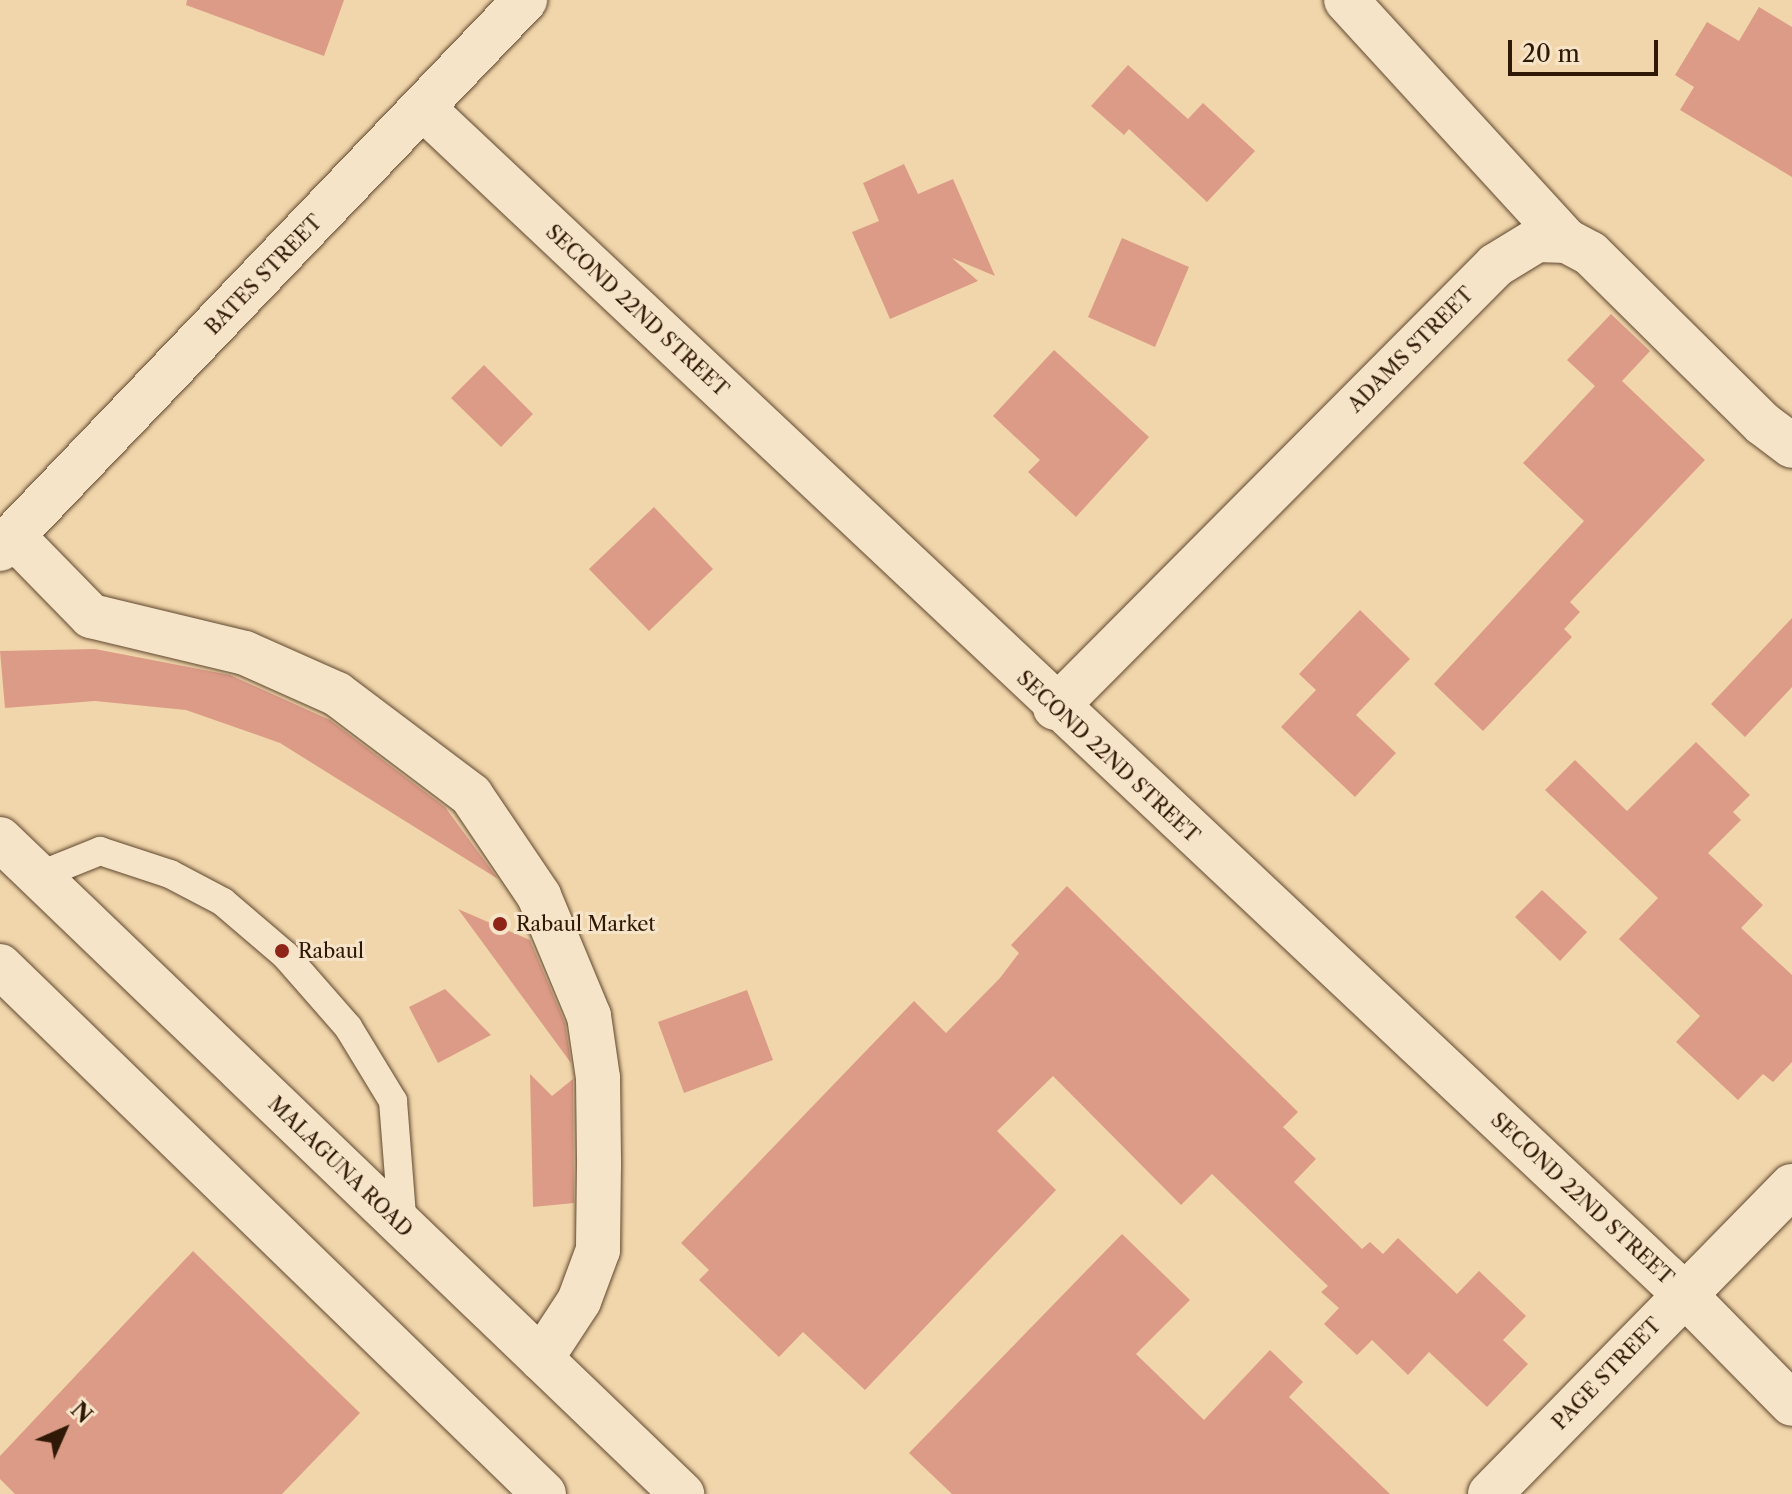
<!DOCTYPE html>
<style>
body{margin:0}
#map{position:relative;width:1792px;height:1494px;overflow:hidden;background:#f1d6ab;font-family:"Libre Caslon Text",serif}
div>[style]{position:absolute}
.building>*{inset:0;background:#dc9b87}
.roads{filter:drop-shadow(0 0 2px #60482f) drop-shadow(0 0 2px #60482f)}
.service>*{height:28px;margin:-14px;padding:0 14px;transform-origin:14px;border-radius:14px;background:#f6e4c8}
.minor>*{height:44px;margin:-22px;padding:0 22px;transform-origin:22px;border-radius:22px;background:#f6e4c8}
.tertiary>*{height:44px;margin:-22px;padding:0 22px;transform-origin:22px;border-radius:22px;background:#f6e4c8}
.dots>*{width:22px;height:22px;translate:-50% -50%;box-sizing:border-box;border:4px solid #f6e4c8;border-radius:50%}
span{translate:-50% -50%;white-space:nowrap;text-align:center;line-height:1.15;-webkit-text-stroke:6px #f6e4c8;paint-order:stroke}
.street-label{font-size:20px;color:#301806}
.poi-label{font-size:20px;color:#301806}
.left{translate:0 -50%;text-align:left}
.north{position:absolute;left:24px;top:1390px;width:80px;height:80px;-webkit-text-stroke:6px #f6e4c8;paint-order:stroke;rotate:45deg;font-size:22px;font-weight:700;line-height:32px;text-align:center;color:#301806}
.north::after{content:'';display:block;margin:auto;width:28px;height:36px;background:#301806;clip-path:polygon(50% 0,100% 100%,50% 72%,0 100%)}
.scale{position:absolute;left:1508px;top:40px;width:150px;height:36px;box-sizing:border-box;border:4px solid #301806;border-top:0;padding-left:10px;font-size:24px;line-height:28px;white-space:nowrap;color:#301806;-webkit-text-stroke:6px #f6e4c8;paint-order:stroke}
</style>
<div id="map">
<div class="building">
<div style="clip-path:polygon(187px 0,344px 0,324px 56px,186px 5px)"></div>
<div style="clip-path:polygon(1759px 7px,1792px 27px,1792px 177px,1680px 110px,1694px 87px,1675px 75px,1707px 22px,1739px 41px)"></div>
<div style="clip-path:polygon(1128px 65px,1188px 119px,1203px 103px,1255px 151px,1207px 202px,1129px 129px,1124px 135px,1091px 106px)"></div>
<div style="clip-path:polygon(904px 164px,918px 194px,953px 179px,995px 276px,952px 258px,978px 281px,890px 319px,852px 232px,879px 221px,863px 183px)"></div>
<div style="clip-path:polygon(1122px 238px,1189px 267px,1155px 347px,1088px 317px)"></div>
<div style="clip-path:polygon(1611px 314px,1650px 351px,1622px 381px,1705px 460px,1570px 602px,1580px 612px,1564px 629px,1572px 637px,1483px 731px,1434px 684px,1584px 521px,1523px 463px,1595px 386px,1567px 360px)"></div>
<div style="clip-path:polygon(1054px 350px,1149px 437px,1076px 517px,1028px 472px,1040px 460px,993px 416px)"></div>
<div style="clip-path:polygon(484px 365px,533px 414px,501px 447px,451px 398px)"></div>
<div style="clip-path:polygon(654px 507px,713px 569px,649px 631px,589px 569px)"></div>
<div style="clip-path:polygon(1360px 610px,1410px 659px,1356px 715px,1396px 753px,1355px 797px,1281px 727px,1316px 690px,1299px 674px)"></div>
<div style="clip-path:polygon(1792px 618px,1792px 687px,1745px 737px,1711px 704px)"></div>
<div style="clip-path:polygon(95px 649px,230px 675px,330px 720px,445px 807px,498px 879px,280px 743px,186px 710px,95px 701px,5px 708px,0 651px)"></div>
<div style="clip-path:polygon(1696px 742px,1750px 795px,1733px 812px,1741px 820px,1708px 853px,1763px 905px,1741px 928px,1792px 975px,1792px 1062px,1773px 1082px,1763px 1074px,1738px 1100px,1676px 1042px,1700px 1016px,1619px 939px,1658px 898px,1545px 790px,1575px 760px,1627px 811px)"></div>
<div style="clip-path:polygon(1067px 886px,1298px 1112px,1283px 1127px,1316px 1159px,1294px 1182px,1362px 1249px,1370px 1242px,1383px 1254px,1398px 1238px,1457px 1294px,1479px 1271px,1526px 1316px,1503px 1340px,1528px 1364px,1487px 1407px,1429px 1352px,1408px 1375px,1372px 1340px,1357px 1355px,1324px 1324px,1339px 1308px,1321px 1292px,1328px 1286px,1212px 1174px,1181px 1205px,1053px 1076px,997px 1131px,1056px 1190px,865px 1390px,803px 1332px,779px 1357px,699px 1280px,709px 1270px,681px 1243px,914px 1001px,946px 1033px,1000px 978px,1019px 953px,1011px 945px)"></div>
<div style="clip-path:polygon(1542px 890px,1587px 932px,1560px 961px,1515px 917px)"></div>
<div style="clip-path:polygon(458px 909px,530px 940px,565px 1023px,571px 1063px)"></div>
<div style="clip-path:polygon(445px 989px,491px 1035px,438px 1063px,409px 1007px)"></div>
<div style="clip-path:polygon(747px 990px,773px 1060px,684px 1093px,658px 1022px)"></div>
<div style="clip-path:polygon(530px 1074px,552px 1096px,573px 1079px,574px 1203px,533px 1207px)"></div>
<div style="clip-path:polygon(1122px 1234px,1190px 1300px,1136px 1354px,1204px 1420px,1270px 1350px,1303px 1382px,1289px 1397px,1390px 1494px,952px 1494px,909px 1453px)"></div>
<div style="clip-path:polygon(193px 1251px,360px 1413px,282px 1494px,15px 1494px,0 1479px,0 1456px)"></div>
</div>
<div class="roads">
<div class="service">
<div style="left:38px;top:876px;width:67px;rotate:-22deg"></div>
<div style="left:100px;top:851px;width:74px;rotate:18.2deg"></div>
<div style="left:170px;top:874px;width:60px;rotate:27.8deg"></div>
<div style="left:223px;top:902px;width:82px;rotate:40.5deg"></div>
<div style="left:285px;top:955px;width:96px;rotate:48.8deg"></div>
<div style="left:348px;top:1027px;width:87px;rotate:58.7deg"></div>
<div style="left:393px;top:1101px;width:127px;rotate:85.5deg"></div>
</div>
<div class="minor">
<div style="left:1346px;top:0;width:327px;rotate:47.5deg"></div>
<div style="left:424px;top:109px;width:1730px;rotate:43.24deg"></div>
<div style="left:1684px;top:1294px;width:154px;rotate:45.5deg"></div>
<div style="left:13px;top:536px;width:112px;rotate:45.7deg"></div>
<div style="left:91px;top:616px;width:158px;rotate:13.5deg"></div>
<div style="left:245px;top:653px;width:101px;rotate:24deg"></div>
<div style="left:337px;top:694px;width:168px;rotate:37deg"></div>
<div style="left:471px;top:795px;width:122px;rotate:56deg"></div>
<div style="left:539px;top:896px;width:130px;rotate:67.4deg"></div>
<div style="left:589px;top:1016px;width:63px;rotate:81.7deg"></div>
<div style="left:598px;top:1078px;width:87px;rotate:89.3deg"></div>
<div style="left:599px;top:1165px;width:85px;rotate:90.7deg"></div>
<div style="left:598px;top:1250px;width:54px;rotate:110.4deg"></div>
<div style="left:579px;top:1301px;width:69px;rotate:123.2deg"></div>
<div style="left:0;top:549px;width:760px;rotate:-46.28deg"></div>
<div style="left:1055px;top:708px;width:625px;rotate:-45.13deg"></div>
<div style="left:1496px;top:265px;width:48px;rotate:-31.4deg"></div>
<div style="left:1537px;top:240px;width:30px;rotate:2deg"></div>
<div style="left:1567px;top:241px;width:26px;rotate:28deg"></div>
<div style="left:1590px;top:253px;width:243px;rotate:44.7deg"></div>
<div style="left:1763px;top:424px;width:36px;rotate:37deg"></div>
<div style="left:1490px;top:1494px;width:431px;rotate:-45.6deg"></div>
</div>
<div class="tertiary">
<div style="left:0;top:839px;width:946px;rotate:43.84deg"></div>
<div style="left:0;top:966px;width:758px;rotate:44.14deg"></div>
</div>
</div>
<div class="dots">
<div style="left:500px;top:924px;background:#8f2418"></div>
<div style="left:282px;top:951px;background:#8f2418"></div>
</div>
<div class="street-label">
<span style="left:264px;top:275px;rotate:-46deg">BATES STREET</span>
<span style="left:637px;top:311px;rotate:43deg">SECOND 22ND STREET</span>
<span style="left:1411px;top:350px;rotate:-45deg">ADAMS STREET</span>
<span style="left:1108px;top:757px;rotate:43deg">SECOND 22ND STREET</span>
<span style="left:340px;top:1167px;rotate:44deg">MALAGUNA ROAD</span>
<span style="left:1582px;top:1199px;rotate:43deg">SECOND 22ND STREET</span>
<span style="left:1607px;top:1374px;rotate:-46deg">PAGE STREET</span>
</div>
<div class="poi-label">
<span class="left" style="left:516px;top:924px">Rabaul Market</span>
<span class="left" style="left:298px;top:951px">Rabaul</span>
</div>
<div class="north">N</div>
<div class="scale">20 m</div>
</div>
